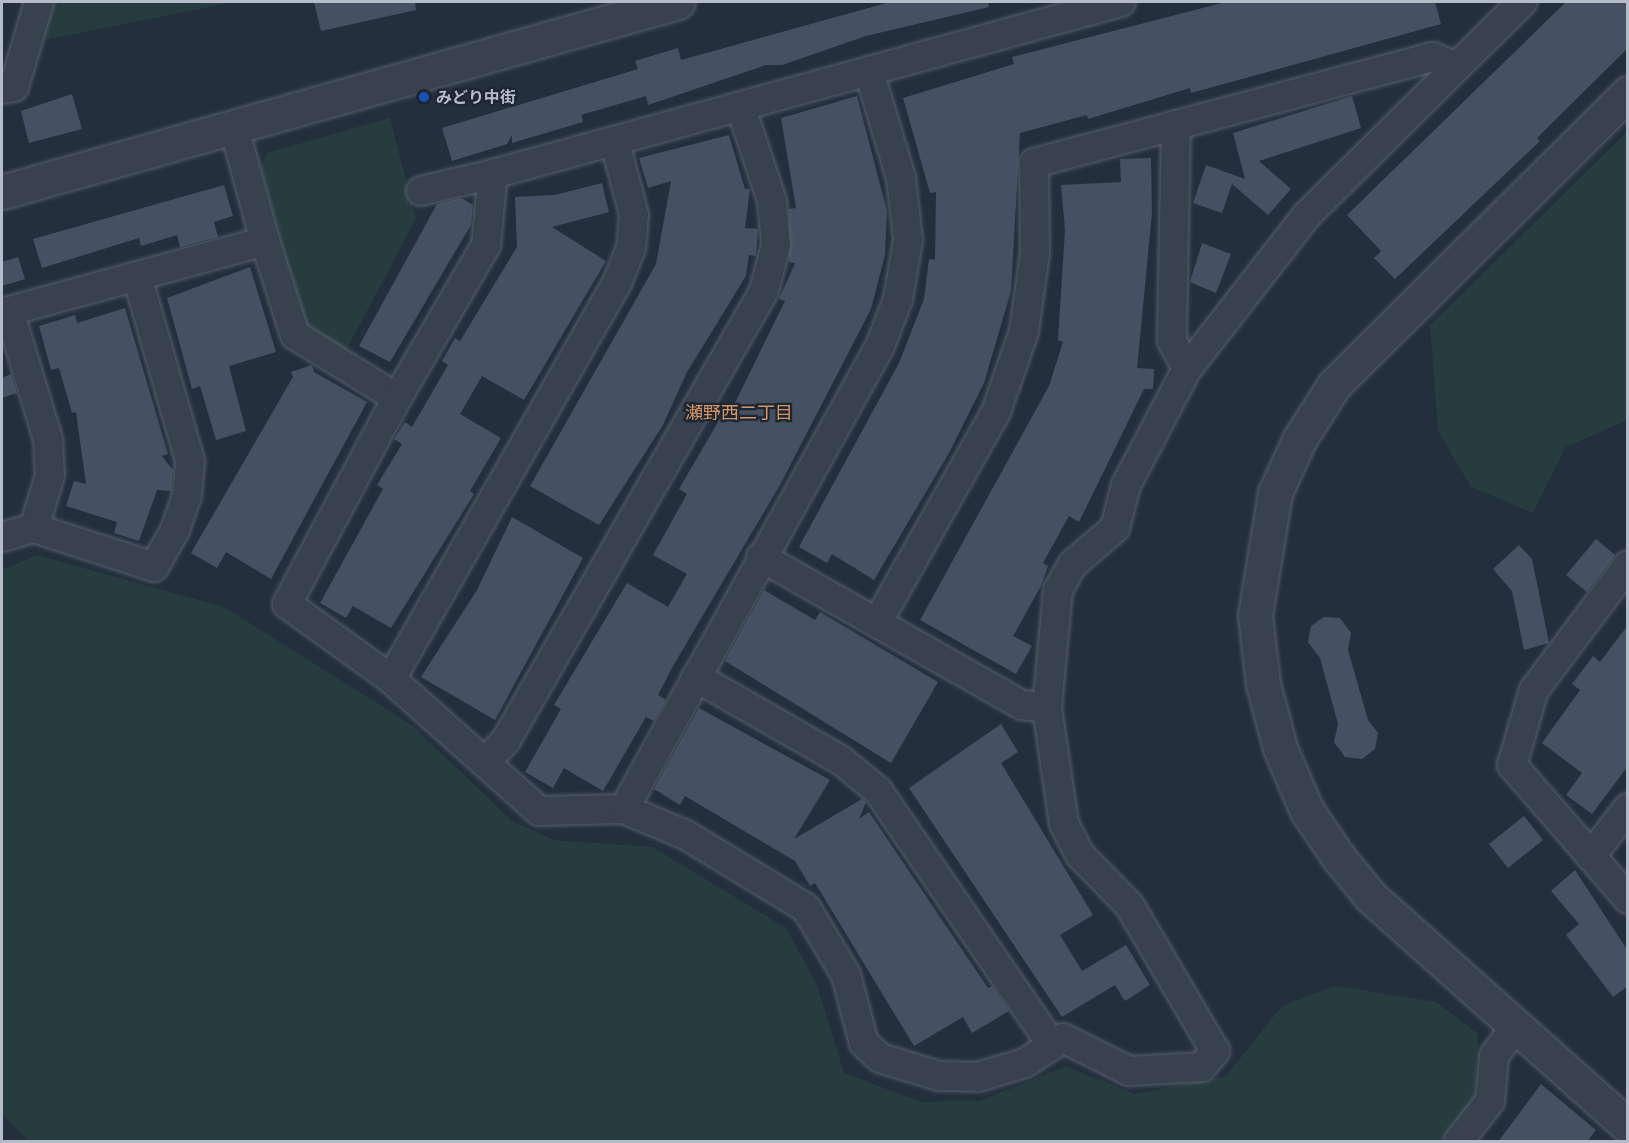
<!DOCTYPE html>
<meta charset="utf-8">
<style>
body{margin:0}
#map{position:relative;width:1629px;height:1143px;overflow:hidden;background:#242f3e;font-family:Barlow,"Noto Sans JP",sans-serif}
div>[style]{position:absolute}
.green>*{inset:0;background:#263c3f}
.building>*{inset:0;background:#455162}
.roads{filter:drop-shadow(0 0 2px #565f6c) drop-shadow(0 0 2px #565f6c)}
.minor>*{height:28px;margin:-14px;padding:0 14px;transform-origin:14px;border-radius:14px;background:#38414e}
.tertiary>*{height:33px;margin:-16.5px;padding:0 16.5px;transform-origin:16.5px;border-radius:16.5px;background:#38414e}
.dots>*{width:16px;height:16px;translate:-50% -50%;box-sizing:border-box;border:3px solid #1d2633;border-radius:50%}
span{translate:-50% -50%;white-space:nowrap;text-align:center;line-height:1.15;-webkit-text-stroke:4.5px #1d2633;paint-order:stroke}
.poi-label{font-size:16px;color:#b4bcc9;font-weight:700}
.left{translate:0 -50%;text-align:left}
.neighbourhood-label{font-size:18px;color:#d59563}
.frame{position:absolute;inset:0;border:3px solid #b4bcc9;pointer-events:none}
</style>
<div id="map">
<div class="green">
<div style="clip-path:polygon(54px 2px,233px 2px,43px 40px)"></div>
<div style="clip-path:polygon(390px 118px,416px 219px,344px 354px,303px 328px,261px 167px,267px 153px)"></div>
<div style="clip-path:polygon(1627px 132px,1627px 420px,1566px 447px,1533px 513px,1471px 487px,1438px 431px,1430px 325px)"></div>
<div style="clip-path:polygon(37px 555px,224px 607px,412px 725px,512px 821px,554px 840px,652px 847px,786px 928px,817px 985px,844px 1073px,921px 1102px,980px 1101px,1066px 1066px,1135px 1094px,1226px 1076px,1282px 1006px,1335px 986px,1436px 1002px,1478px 1034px,1474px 1098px,1439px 1142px,29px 1141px,2px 1114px,2px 570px)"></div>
</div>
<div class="building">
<div style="clip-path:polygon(314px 2px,415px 2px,416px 10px,321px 31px)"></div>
<div style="clip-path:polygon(890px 2px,988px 2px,989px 7px,866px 36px,782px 65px,766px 65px,648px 105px,646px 96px,581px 115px,583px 122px,512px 143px,512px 135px,507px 144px,452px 161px,442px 128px,638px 69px,635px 61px,678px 48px,681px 60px)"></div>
<div style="clip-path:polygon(1226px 2px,1435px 2px,1441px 24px,1191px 93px,1190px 88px,1088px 119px,1087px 115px,1020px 133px,1011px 291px,984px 383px,949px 453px,874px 580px,832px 554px,827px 563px,799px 547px,899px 363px,924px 299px,929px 259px,935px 260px,936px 192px,930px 193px,903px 98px,1014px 64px,1012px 57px)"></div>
<div style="clip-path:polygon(1566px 2px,1628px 2px,1628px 48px,1537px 138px,1540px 141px,1395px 279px,1374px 258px,1381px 251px,1347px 215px)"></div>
<div style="clip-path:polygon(72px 94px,82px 129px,29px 143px,21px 111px)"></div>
<div style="clip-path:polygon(857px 96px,887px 211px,885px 255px,871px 309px,780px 485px,673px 666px,658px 695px,666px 700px,654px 721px,646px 717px,603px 791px,564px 768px,553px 788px,525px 772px,561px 709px,554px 705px,627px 583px,668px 607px,687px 574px,653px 555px,687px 494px,679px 489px,722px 415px,728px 417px,785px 301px,779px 299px,795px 263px,789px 262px,789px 209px,796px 208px,781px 118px)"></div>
<div style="clip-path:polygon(1352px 96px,1361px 128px,1259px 161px,1291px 189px,1268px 215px,1232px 184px,1222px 213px,1193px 203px,1206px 165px,1245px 179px,1233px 133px)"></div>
<div style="clip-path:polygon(729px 135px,745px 189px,750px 189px,745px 228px,758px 229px,756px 256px,749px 255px,746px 276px,687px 372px,663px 425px,599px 525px,530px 486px,656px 264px,671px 181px,648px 188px,639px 158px)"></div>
<div style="clip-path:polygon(1151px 158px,1152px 213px,1137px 368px,1154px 369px,1153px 389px,1144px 389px,1079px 522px,1069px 516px,1043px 563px,1048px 566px,1041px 586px,1013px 636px,1032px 646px,1016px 674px,920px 620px,1049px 386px,1063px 342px,1058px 340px,1065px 230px,1061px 185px,1121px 182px,1120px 159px)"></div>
<div style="clip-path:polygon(602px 183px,609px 212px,552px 227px,606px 261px,524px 400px,482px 376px,460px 414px,501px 438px,470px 491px,474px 494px,391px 628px,353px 606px,346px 618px,320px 603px,383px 489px,377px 485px,402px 444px,394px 439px,405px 422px,412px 427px,448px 365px,442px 361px,455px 338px,460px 341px,517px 247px,515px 197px,555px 195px)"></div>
<div style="clip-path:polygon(224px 185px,233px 216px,214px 222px,218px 237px,180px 247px,177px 235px,141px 246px,139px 238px,42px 268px,33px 239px)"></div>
<div style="clip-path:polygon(461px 198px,473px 205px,471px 225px,390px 362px,359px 346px,437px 204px)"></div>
<div style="clip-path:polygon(1202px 243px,1231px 254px,1216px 293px,1190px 282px)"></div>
<div style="clip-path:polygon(18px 257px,25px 279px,2px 286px,2px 262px)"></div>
<div style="clip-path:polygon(250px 267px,276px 352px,229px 366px,246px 431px,216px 440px,200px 386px,192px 389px,167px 298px)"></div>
<div style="clip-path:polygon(125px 308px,168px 454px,162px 456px,173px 470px,171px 491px,157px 490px,139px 541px,114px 533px,117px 522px,66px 506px,74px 481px,86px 484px,76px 412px,72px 413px,59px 368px,51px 370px,39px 326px,75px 315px,77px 323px)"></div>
<div style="clip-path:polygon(312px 365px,314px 372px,367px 402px,271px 579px,226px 552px,217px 568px,191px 553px,293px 377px,291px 372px)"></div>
<div style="clip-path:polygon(11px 374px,17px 393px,2px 398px,2px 378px)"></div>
<div style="clip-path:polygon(512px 517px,583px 558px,495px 720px,421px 677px,477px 590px)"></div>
<div style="clip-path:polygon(1596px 539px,1615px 555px,1587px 592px,1566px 575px)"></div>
<div style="clip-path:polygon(1519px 545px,1532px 559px,1549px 643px,1524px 650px,1512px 591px,1493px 569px)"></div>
<div style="clip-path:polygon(764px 590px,815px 620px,820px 612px,938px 682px,891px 763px,725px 661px)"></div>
<div style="clip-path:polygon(1324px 617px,1340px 618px,1351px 633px,1348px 650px,1368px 720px,1378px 733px,1375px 749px,1362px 759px,1345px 757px,1334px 742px,1338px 724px,1320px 658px,1308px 642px,1311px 626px)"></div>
<div style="clip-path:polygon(1628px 625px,1628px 766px,1592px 814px,1566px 795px,1582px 773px,1542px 743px,1580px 690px,1572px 684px,1593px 656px,1600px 662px)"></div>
<div style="clip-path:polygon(699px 708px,830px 780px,794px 839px,862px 799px,866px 802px,859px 819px,869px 812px,988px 988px,992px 986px,1009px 1011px,972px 1033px,963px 1017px,914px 1046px,815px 883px,810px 886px,795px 861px,685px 796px,680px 805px,654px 789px)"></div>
<div style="clip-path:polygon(1001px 724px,1018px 752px,1001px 763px,1093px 915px,1060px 935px,1082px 971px,1126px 945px,1150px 985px,1125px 1001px,1115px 985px,1062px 1017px,909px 788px)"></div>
<div style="clip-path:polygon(1524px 816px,1543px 840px,1508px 868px,1489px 844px)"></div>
<div style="clip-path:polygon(1575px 870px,1628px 951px,1628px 986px,1613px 997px,1566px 935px,1579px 924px,1551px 891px)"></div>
<div style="clip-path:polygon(1541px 1084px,1596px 1130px,1587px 1142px,1498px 1142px)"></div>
</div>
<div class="roads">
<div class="minor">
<div style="left:2px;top:89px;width:12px;rotate:-9deg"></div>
<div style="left:14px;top:87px;width:89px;rotate:-73.6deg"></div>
<div style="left:1176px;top:125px;width:216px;rotate:91.1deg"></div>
<div style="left:1172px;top:341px;width:32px;rotate:62deg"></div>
<div style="left:234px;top:127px;width:118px;rotate:74.8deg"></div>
<div style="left:615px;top:143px;width:74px;rotate:75.2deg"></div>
<div style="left:634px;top:215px;width:33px;rotate:95deg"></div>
<div style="left:631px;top:248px;width:35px;rotate:112deg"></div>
<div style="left:618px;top:281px;width:458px;rotate:119.7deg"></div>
<div style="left:391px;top:679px;width:198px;rotate:41.7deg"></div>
<div style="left:539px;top:811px;width:85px;rotate:-1.3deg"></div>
<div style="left:624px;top:809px;width:67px;rotate:22.8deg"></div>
<div style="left:686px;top:835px;width:140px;rotate:31.3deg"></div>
<div style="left:806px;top:908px;width:78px;rotate:59.2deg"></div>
<div style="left:846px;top:975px;width:70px;rotate:75.2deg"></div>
<div style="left:864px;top:1043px;width:22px;rotate:43deg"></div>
<div style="left:880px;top:1058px;width:62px;rotate:17deg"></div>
<div style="left:939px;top:1076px;width:39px;rotate:1deg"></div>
<div style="left:978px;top:1077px;width:49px;rotate:-16.6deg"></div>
<div style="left:1025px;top:1063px;width:45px;rotate:-33.3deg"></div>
<div style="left:1063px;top:1038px;width:74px;rotate:26.6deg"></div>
<div style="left:1129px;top:1071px;width:73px;rotate:-3.1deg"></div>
<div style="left:1202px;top:1067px;width:21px;rotate:-51deg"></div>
<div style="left:1215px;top:1051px;width:168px;rotate:-120.4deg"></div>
<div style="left:1130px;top:906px;width:71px;rotate:-134.4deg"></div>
<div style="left:1080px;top:855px;width:35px;rotate:-117deg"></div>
<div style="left:1064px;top:824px;width:117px;rotate:-98.3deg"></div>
<div style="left:1047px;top:708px;width:119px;rotate:-84.7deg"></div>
<div style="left:1058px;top:590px;width:30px;rotate:-60deg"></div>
<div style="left:1073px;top:564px;width:55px;rotate:-40.6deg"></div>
<div style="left:1115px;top:528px;width:44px;rotate:-75.7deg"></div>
<div style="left:1126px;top:485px;width:131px;rotate:-62.3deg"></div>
<div style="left:1187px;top:369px;width:195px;rotate:-52.1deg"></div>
<div style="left:1307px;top:215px;width:303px;rotate:-44.7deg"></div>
<div style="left:421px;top:191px;width:74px;rotate:-13.3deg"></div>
<div style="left:9px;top:311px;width:134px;rotate:73.1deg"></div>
<div style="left:48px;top:439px;width:36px;rotate:87deg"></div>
<div style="left:50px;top:475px;width:55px;rotate:106.8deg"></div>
<div style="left:2px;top:313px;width:273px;rotate:-15.3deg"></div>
<div style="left:265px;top:241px;width:99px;rotate:72.3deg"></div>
<div style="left:295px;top:335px;width:120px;rotate:31.7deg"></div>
<div style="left:397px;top:398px;width:177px;rotate:-59.8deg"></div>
<div style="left:486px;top:245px;width:71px;rotate:-84.4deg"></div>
<div style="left:493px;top:174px;width:651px;rotate:-15.32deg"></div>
<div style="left:2px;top:537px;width:33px;rotate:-16deg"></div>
<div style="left:34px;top:528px;width:126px;rotate:18deg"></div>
<div style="left:154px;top:567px;width:43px;rotate:-60.4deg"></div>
<div style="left:175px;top:530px;width:36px;rotate:-71deg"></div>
<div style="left:187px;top:496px;width:35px;rotate:-85deg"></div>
<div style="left:190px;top:461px;width:192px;rotate:-106deg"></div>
<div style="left:761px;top:557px;width:300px;rotate:29.6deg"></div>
<div style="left:1022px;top:705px;width:25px;rotate:7deg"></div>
<div style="left:877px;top:623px;width:242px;rotate:-60.6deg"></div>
<div style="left:996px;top:412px;width:86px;rotate:-70.9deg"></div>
<div style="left:1024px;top:331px;width:79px;rotate:-82deg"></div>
<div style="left:1035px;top:253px;width:90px;rotate:-90.6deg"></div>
<div style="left:1034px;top:163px;width:413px;rotate:-14.9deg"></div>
<div style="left:1433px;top:57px;width:25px;rotate:23deg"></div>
<div style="left:696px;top:677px;width:168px;rotate:29.9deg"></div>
<div style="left:842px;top:761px;width:47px;rotate:39.8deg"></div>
<div style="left:878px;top:791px;width:308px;rotate:55.6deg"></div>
<div style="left:391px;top:679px;width:128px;rotate:-144.2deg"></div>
<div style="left:287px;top:604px;width:234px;rotate:-61.9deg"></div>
<div style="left:485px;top:762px;width:30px;rotate:-46deg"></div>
<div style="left:506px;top:740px;width:518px;rotate:-60.12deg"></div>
<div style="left:764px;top:291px;width:48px;rotate:-75.4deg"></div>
<div style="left:776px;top:245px;width:44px;rotate:-95.2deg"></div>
<div style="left:772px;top:201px;width:98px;rotate:-108.4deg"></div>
<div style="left:1628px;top:808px;width:61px;rotate:127.6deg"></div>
<div style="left:1591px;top:856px;width:57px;rotate:49.3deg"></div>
<div style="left:624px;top:809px;width:529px;rotate:-61.06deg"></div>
<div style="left:880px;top:346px;width:50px;rotate:-69deg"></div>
<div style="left:898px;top:299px;width:60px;rotate:-80.4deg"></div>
<div style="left:908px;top:240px;width:62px;rotate:-96.4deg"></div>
<div style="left:901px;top:178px;width:112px;rotate:-106.7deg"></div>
<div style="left:1591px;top:856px;width:121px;rotate:-131deg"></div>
<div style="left:1512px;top:765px;width:78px;rotate:-73.7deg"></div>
<div style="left:1534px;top:690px;width:156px;rotate:-53.1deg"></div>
<div style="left:1458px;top:1142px;width:52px;rotate:-52deg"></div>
<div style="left:1490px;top:1101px;width:45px;rotate:-84.9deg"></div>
<div style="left:1494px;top:1056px;width:37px;rotate:-54deg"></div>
</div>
<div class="tertiary">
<div style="left:1628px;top:93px;width:414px;rotate:135.2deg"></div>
<div style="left:1334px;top:385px;width:65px;rotate:122.5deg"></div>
<div style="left:1299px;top:440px;width:58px;rotate:114.4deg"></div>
<div style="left:1275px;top:493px;width:124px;rotate:99.3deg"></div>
<div style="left:1255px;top:615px;width:69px;rotate:83.4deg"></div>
<div style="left:1263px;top:684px;width:66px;rotate:75.1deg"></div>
<div style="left:1280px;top:748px;width:69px;rotate:66.8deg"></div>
<div style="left:1307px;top:811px;width:57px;rotate:55.8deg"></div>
<div style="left:1339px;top:858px;width:50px;rotate:50.6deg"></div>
<div style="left:1371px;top:897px;width:344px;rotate:41.7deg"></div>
<div style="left:2px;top:192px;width:702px;rotate:-15.7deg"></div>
</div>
</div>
<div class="dots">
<div style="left:424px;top:97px;background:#1a4fb4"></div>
</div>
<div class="poi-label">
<span class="left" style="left:436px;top:97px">みどり中街</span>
</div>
<div class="neighbourhood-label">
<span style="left:739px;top:412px">瀬野西二丁目</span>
</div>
<div class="frame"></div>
</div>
